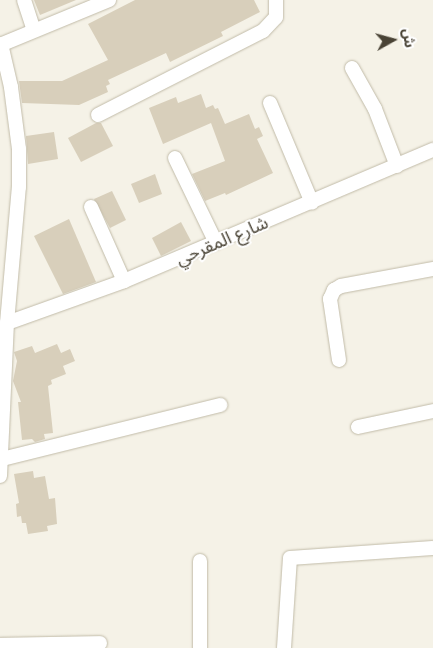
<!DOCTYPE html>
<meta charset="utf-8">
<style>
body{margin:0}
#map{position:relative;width:433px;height:648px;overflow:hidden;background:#f5f2e7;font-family:"Nunito Sans","Noto Sans Arabic",sans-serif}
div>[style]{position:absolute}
.building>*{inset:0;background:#d8cfbb}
.roads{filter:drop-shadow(0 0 1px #c1bba8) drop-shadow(0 0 1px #c1bba8)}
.minor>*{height:14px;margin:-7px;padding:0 7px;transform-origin:7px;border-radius:7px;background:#fff}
span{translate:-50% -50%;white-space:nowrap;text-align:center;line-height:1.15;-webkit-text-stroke:4px #fff;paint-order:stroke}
.street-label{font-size:18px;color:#494335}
.north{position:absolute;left:368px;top:15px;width:50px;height:50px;-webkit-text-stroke:4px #fff;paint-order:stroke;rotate:83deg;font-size:14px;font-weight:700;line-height:20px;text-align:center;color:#494335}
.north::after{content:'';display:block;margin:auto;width:18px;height:22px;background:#494335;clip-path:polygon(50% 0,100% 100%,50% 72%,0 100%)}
</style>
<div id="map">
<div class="building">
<div style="clip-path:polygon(34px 0,76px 0,40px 15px)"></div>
<div style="clip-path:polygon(135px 0,254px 0,260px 12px,221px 32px,223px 36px,170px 62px,166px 53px,108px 80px,110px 84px,106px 86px,108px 92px,79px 105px,22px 103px,19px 81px,62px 81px,108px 60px,88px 24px)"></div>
<div style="clip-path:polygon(201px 94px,206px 108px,213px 105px,215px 109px,218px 108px,225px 124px,249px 114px,255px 129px,259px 127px,263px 136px,257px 139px,273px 173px,226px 195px,225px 193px,205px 201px,192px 174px,225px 161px,211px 123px,163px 144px,149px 108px,176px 97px,178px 103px)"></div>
<div style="clip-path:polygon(96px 123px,101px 123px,113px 146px,81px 162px,68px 138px)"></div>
<div style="clip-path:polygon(54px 132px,58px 159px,28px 164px,26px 136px)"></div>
<div style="clip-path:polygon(155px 174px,162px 194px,139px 203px,131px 184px)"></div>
<div style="clip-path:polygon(112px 191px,126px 220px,110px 228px,94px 199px)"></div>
<div style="clip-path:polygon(69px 219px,96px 282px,63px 294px,34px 236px)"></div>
<div style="clip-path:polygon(181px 222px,191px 241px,161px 256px,152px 238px)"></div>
<div style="clip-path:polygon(57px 344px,61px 353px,70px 349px,75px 361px,63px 366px,66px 374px,51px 380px,52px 384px,48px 386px,53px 433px,44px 434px,45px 439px,35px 442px,32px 439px,22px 440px,18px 402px,21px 402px,13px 381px,17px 361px,14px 352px,32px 346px,35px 353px)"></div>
<div style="clip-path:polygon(33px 471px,34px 478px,45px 476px,49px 499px,55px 498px,57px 524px,47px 526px,48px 531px,28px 534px,26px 523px,22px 523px,21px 516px,17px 517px,16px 504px,19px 503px,14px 474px)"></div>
</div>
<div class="roads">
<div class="minor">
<div style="left:24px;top:0;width:32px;rotate:72deg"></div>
<div style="left:0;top:45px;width:118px;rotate:-22.4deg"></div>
<div style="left:352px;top:68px;width:47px;rotate:60.7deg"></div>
<div style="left:375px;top:109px;width:61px;rotate:68.9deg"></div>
<div style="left:270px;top:103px;width:108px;rotate:67.2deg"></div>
<div style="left:98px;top:115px;width:185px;rotate:-27deg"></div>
<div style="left:263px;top:31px;width:19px;rotate:-47deg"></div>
<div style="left:276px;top:17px;width:17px;rotate:-90deg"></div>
<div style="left:175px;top:158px;width:94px;rotate:64.2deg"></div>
<div style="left:91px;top:207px;width:81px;rotate:66deg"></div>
<div style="left:7px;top:323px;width:124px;rotate:-19.7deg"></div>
<div style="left:124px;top:281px;width:336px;rotate:-23deg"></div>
<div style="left:339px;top:360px;width:62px;rotate:-98.4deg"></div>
<div style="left:330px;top:299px;width:10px;rotate:-66deg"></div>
<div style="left:334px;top:290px;width:8px;rotate:-30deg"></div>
<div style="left:341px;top:286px;width:94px;rotate:-10.5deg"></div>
<div style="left:358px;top:427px;width:77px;rotate:-12deg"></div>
<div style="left:2px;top:459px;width:225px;rotate:-13.9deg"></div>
<div style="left:0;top:476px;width:153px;rotate:-87.4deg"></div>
<div style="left:7px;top:323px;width:137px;rotate:-85deg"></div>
<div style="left:19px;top:187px;width:38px;rotate:-90deg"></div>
<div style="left:19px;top:149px;width:63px;rotate:-97.4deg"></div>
<div style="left:11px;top:87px;width:44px;rotate:-103.1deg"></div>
<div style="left:0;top:645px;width:100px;rotate:-1.1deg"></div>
<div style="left:200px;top:648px;width:87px;rotate:-90deg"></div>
<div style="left:284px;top:648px;width:90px;rotate:-86.2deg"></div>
<div style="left:290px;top:558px;width:143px;rotate:-4deg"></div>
</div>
</div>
<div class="street-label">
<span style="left:222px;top:241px;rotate:-23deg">شارع المقرحي</span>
</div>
<div class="north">ش</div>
</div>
